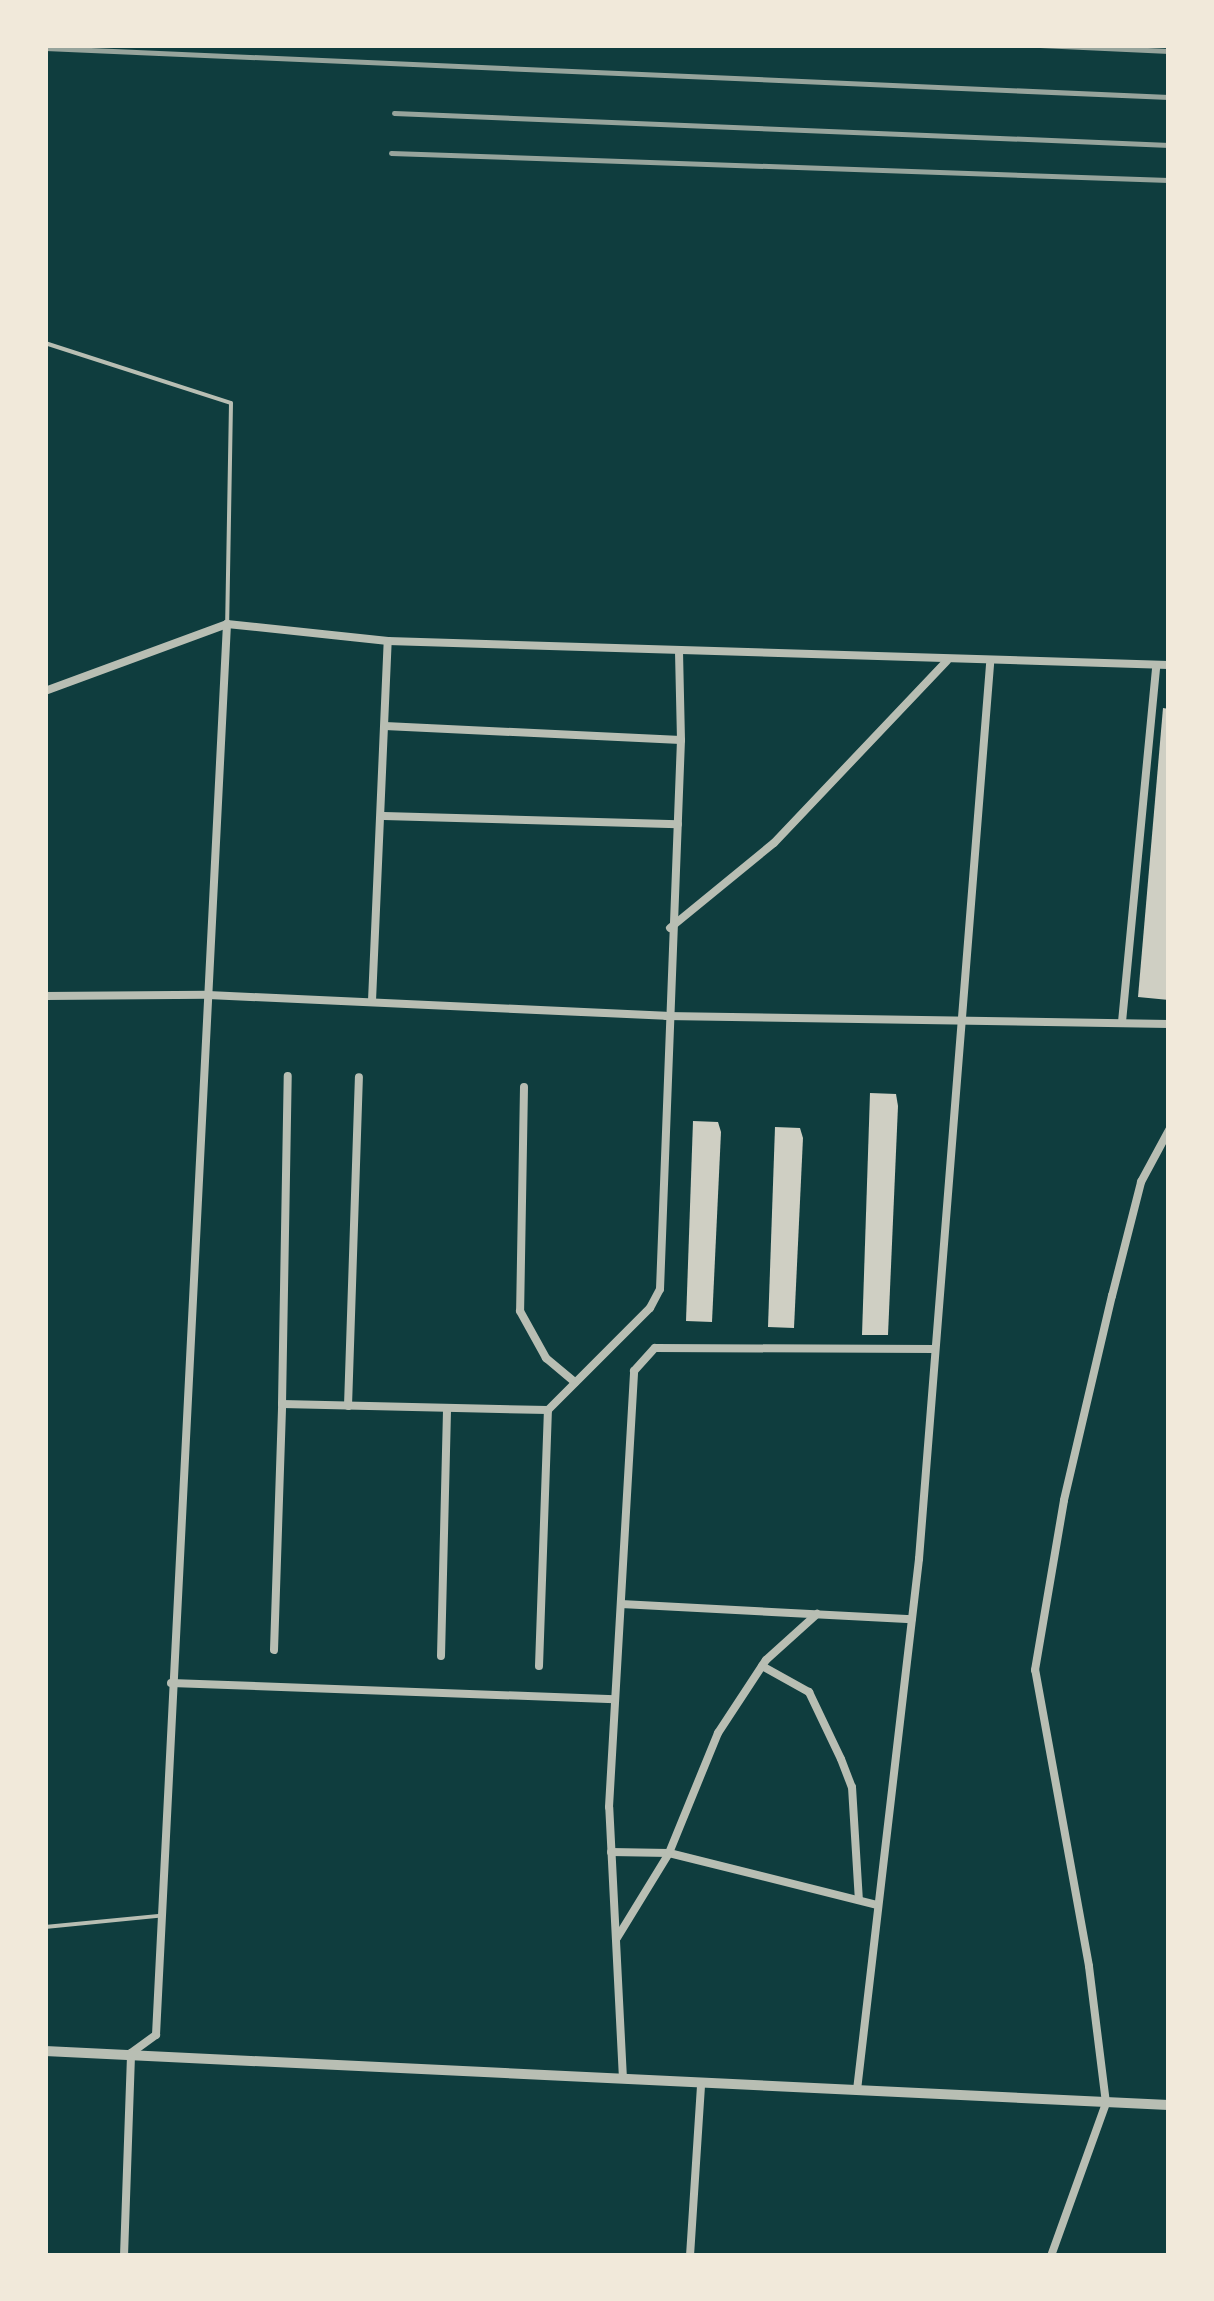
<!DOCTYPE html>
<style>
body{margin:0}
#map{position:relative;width:1214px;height:2301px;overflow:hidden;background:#0f3d3e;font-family:Barlow,sans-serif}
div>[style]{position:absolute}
.building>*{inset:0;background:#cfcfc3}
.service>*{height:4px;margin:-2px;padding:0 2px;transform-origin:2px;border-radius:2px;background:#b8beb3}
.minor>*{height:8px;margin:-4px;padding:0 4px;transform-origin:4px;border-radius:4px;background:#b8beb3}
.tertiary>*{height:10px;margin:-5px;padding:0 5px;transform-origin:5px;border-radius:5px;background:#b8beb3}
.rail>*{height:5px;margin:-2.5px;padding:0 2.5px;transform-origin:2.5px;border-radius:2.5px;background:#97a49c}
span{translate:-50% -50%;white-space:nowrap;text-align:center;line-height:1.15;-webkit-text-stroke:8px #f1e9da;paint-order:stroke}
.frame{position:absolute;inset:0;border:48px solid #f1e9da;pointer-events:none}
</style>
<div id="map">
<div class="building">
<div style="clip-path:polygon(1163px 708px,1169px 709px,1169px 1000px,1138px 997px)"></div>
<div style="clip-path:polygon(870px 1093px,896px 1094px,898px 1106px,888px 1335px,862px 1335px)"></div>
<div style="clip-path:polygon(693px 1121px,718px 1122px,721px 1132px,712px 1322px,686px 1321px)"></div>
<div style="clip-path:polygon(775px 1127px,800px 1128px,803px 1138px,794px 1328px,768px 1327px)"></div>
</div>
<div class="service">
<div style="left:45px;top:343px;width:195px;rotate:17.9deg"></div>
<div style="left:231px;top:403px;width:220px;rotate:91deg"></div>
<div style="left:45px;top:1927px;width:114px;rotate:-5.6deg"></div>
</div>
<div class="minor">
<div style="left:45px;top:691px;width:194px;rotate:-20.2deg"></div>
<div style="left:227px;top:624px;width:162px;rotate:6deg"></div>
<div style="left:388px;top:641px;width:781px;rotate:1.76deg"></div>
<div style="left:385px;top:726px;width:296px;rotate:2.7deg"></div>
<div style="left:384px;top:816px;width:294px;rotate:1.6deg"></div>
<div style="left:670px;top:928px;width:134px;rotate:-39.3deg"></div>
<div style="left:774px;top:843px;width:251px;rotate:-46.5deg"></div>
<div style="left:45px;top:996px;width:163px;rotate:-0.4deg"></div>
<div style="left:208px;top:995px;width:458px;rotate:2.6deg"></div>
<div style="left:666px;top:1016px;width:503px;rotate:0.91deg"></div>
<div style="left:372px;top:1001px;width:360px;rotate:-87.5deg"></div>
<div style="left:1122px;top:1022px;width:358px;rotate:-84.5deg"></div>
<div style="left:524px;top:1087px;width:224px;rotate:91deg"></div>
<div style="left:520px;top:1311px;width:54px;rotate:61deg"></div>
<div style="left:546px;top:1358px;width:38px;rotate:40deg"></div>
<div style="left:282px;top:1404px;width:328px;rotate:-89deg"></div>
<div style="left:348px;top:1406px;width:329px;rotate:-88.1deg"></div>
<div style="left:621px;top:1604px;width:291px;rotate:3deg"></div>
<div style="left:274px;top:1650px;width:246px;rotate:-88.1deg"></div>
<div style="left:282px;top:1404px;width:266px;rotate:1.3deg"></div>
<div style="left:441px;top:1656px;width:248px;rotate:-88.6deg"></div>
<div style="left:539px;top:1666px;width:256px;rotate:-88deg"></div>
<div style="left:548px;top:1410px;width:144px;rotate:-45deg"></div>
<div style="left:650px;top:1308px;width:21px;rotate:-62deg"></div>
<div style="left:660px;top:1289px;width:549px;rotate:-87.81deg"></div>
<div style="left:681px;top:740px;width:90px;rotate:-91.3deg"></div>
<div style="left:762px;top:1666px;width:54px;rotate:29deg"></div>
<div style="left:809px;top:1692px;width:74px;rotate:64.5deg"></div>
<div style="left:841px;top:1759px;width:30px;rotate:69deg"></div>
<div style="left:852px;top:1787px;width:113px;rotate:86.5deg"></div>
<div style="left:171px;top:1683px;width:444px;rotate:2.1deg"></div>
<div style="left:611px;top:1852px;width:58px;rotate:1deg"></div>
<div style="left:669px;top:1853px;width:215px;rotate:14deg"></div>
<div style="left:617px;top:1938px;width:100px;rotate:-58.5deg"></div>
<div style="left:669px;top:1853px;width:130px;rotate:-67.8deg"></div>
<div style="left:718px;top:1733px;width:87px;rotate:-56.7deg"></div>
<div style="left:766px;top:1660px;width:69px;rotate:-42deg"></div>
<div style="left:623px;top:2079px;width:272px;rotate:-92.9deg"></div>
<div style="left:609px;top:1807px;width:437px;rotate:-86.7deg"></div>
<div style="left:634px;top:1371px;width:31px;rotate:-48deg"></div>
<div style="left:655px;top:1348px;width:280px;rotate:0.2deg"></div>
<div style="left:857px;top:2090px;width:535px;rotate:-83.34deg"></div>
<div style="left:919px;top:1559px;width:898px;rotate:-85.46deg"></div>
<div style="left:124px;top:2256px;width:203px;rotate:-88deg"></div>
<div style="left:131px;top:2053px;width:31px;rotate:-36deg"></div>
<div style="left:156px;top:2035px;width:1413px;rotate:-87.12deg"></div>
<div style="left:690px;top:2256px;width:172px;rotate:-86.3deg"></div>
<div style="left:1051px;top:2256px;width:163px;rotate:-70.2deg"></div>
<div style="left:1106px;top:2103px;width:138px;rotate:-97.1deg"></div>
<div style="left:1089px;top:1966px;width:301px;rotate:-100.3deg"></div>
<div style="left:1035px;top:1670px;width:172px;rotate:-80.3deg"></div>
<div style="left:1064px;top:1500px;width:210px;rotate:-76.8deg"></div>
<div style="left:1112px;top:1296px;width:118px;rotate:-75.7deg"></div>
<div style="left:1141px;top:1182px;width:59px;rotate:-61.7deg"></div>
</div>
<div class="tertiary">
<div style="left:45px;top:2051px;width:1125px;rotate:2.75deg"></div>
</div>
<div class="rail">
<div style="left:1040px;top:45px;width:129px;rotate:2.7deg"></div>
<div style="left:45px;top:48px;width:1125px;rotate:2.5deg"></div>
<div style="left:394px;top:113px;width:776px;rotate:2.36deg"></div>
<div style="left:391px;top:153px;width:778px;rotate:1.99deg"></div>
</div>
<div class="frame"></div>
</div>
